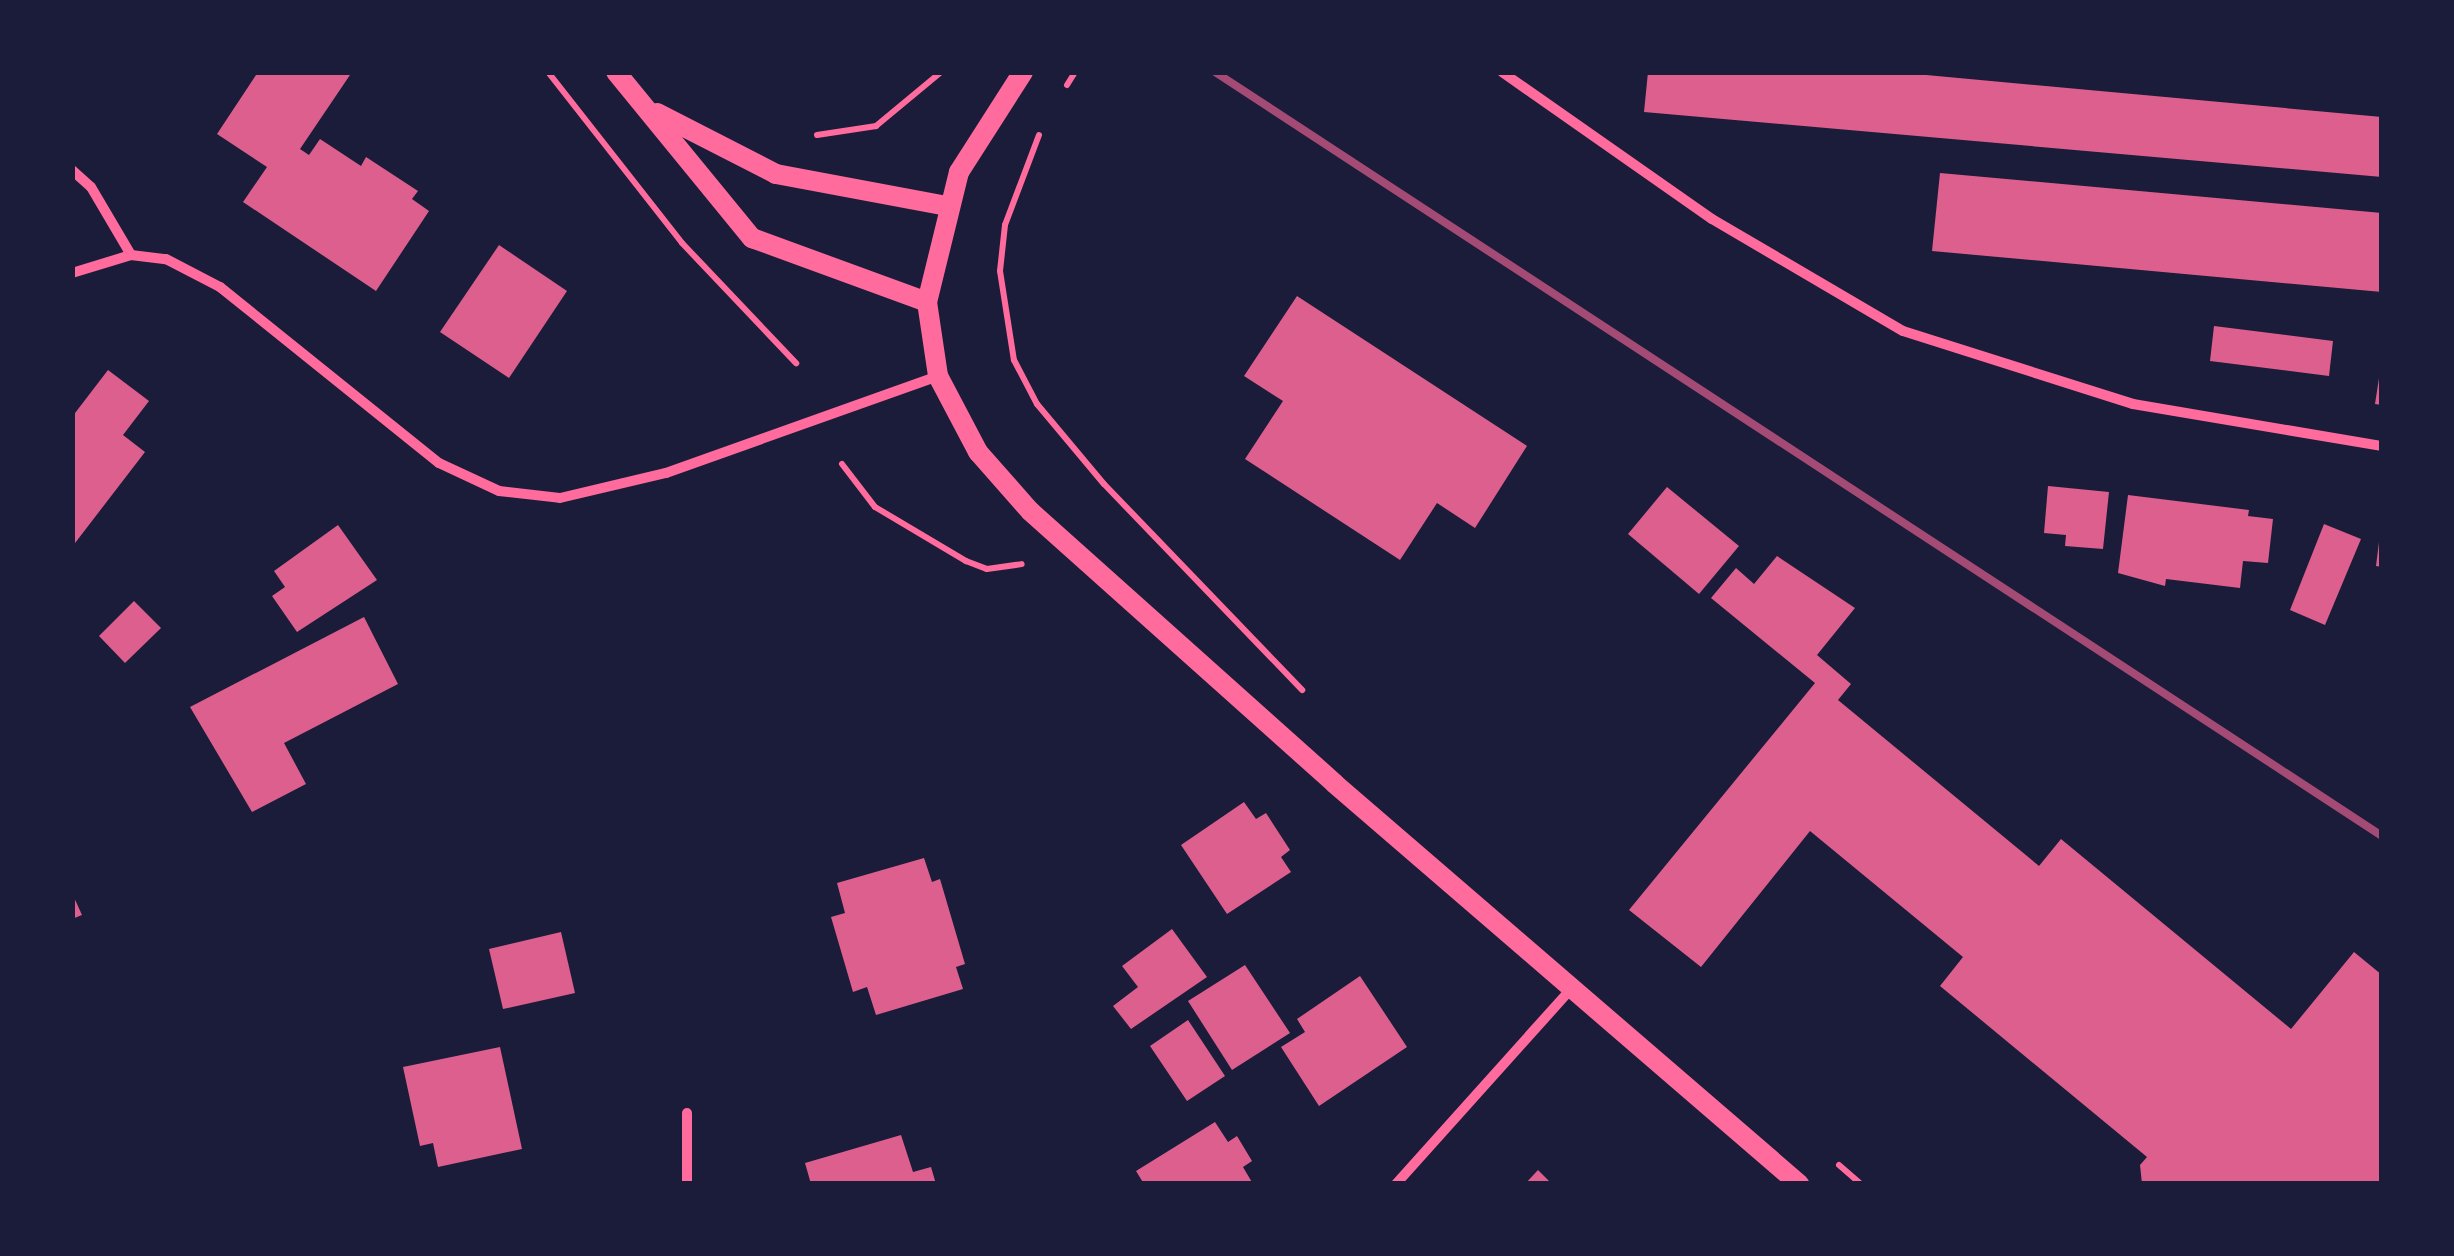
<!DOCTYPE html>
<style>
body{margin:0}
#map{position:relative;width:2454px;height:1256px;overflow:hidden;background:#1b1b3a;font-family:"Space Grotesk",sans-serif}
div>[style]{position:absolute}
.building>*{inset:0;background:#dd5f8e}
.path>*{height:6px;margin:-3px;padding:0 3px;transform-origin:3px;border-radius:3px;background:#ff6b9d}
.minor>*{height:10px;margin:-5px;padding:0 5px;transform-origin:5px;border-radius:5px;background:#ff6b9d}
.secondary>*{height:20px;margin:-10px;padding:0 10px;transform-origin:10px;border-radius:10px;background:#ff6b9d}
.rail>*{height:8px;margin:-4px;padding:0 4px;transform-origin:4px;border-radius:4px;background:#a44b75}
span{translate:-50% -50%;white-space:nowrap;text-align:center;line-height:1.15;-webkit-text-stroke:10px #1b1b3a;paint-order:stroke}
.frame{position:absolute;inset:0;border:75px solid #1b1b3a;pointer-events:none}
</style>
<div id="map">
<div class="building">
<div style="clip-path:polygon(258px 72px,352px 72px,300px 149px,309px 155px,320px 139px,361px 166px,366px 157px,418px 191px,412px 199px,429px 211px,376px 291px,243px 202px,267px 167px,217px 134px)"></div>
<div style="clip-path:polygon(1648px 72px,1894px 72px,2382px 117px,2382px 177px,1644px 112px)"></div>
<div style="clip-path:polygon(1940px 173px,2382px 213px,2382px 292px,1932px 251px)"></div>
<div style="clip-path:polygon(499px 245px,567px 291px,509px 378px,440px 332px)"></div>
<div style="clip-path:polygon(1297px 296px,1527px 446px,1475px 528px,1437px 503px,1400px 560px,1245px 459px,1283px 401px,1244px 376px)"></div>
<div style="clip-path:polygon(2214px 326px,2333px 341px,2329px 376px,2210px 361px)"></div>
<div style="clip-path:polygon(108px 370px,149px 401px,123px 435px,145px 452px,72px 547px,72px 417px)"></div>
<div style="clip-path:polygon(2379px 378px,2382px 378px,2382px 405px,2375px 404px)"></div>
<div style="clip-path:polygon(2048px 486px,2109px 492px,2103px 549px,2065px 546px,2066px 535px,2044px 533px)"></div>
<div style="clip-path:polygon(1667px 487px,1739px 546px,1699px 594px,1628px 534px)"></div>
<div style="clip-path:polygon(2128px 495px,2249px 510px,2248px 516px,2273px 519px,2268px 563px,2243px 561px,2240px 588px,2166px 579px,2165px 586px,2118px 573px)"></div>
<div style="clip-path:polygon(2324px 524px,2361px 539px,2325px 625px,2290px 610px)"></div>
<div style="clip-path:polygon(338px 525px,377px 580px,297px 632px,272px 596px,285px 587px,274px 571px)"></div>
<div style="clip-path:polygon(2379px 542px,2382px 542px,2382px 567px,2376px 566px)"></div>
<div style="clip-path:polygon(1777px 556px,1855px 608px,1817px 655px,1851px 684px,1838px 700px,2039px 866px,2061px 839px,2291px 1029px,2354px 952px,2382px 975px,2382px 1184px,2142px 1184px,2140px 1165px,2147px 1157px,1940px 986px,1963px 957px,1810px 831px,1701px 967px,1629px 910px,1815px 683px,1711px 598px,1736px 568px,1754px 584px)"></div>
<div style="clip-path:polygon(134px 601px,161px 628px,125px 663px,99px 636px)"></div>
<div style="clip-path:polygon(364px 617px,398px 684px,284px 743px,306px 784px,252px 812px,190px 707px)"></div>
<div style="clip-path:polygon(1244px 802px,1256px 819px,1266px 813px,1290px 850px,1281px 857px,1291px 872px,1227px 914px,1181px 845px)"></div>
<div style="clip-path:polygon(924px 858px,932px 882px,940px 879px,965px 964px,956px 967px,963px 989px,876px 1015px,867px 987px,853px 992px,831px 917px,845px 913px,837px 883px)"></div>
<div style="clip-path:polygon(72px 893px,82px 915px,72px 919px)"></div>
<div style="clip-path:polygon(1172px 929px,1207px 977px,1131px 1029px,1113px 1006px,1138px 987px,1122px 966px)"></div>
<div style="clip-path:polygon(561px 932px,575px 993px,503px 1009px,489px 949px)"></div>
<div style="clip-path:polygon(1245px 965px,1290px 1033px,1232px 1070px,1188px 1001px)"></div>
<div style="clip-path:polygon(1360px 976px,1407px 1047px,1319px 1106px,1281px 1047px,1305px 1032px,1297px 1019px)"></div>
<div style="clip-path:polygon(1188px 1020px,1225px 1076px,1187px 1101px,1150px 1046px)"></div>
<div style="clip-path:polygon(500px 1047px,522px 1149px,438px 1167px,433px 1143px,420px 1146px,403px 1067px)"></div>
<div style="clip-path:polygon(1215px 1122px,1228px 1142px,1237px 1136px,1252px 1161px,1243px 1167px,1253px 1184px,1144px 1184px,1136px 1171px)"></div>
<div style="clip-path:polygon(901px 1135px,913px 1172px,931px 1167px,936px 1184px,811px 1184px,805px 1163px)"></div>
<div style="clip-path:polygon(1538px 1170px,1552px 1184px,1525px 1184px)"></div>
</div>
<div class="path">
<div style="left:548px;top:72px;width:217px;rotate:51.9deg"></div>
<div style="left:682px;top:243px;width:166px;rotate:46.5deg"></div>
<div style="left:1067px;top:85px;width:15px;rotate:-58deg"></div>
<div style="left:817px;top:135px;width:60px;rotate:-8.7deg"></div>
<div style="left:876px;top:126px;width:85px;rotate:-39.7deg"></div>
<div style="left:1039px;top:135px;width:96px;rotate:110.7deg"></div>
<div style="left:1005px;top:225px;width:46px;rotate:96.2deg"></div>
<div style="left:1000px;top:271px;width:90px;rotate:81.1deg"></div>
<div style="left:1014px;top:360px;width:50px;rotate:62.4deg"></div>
<div style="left:1037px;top:404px;width:104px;rotate:50.1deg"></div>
<div style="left:1104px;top:484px;width:286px;rotate:46.1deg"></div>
<div style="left:842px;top:464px;width:54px;rotate:52.5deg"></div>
<div style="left:875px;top:507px;width:106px;rotate:30.7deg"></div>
<div style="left:966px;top:561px;width:22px;rotate:21deg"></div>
<div style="left:987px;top:569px;width:35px;rotate:-8deg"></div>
<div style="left:1839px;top:1165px;width:29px;rotate:41deg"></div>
</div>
<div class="minor">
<div style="left:1502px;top:72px;width:256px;rotate:35deg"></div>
<div style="left:1712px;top:219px;width:221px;rotate:30.4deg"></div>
<div style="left:1903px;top:331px;width:241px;rotate:17.6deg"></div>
<div style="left:2133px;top:404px;width:253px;rotate:9.6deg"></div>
<div style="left:72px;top:170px;width:25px;rotate:42deg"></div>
<div style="left:91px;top:187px;width:79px;rotate:59.5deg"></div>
<div style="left:72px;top:273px;width:62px;rotate:-17deg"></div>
<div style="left:131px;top:255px;width:35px;rotate:7deg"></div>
<div style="left:166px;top:259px;width:61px;rotate:27.4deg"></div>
<div style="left:220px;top:287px;width:281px;rotate:38.8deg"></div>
<div style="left:439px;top:463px;width:66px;rotate:25deg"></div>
<div style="left:499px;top:491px;width:61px;rotate:6.5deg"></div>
<div style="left:560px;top:498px;width:109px;rotate:-13.3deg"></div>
<div style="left:666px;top:473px;width:289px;rotate:-19.6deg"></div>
<div style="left:687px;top:1184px;width:71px;rotate:-90deg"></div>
<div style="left:1396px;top:1184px;width:259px;rotate:-48.1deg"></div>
</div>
<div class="secondary">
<div style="left:616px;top:72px;width:215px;rotate:50.7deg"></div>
<div style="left:752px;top:238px;width:186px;rotate:20.1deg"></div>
<div style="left:1023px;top:72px;width:119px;rotate:122.6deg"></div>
<div style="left:959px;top:172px;width:134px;rotate:103.8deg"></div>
<div style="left:927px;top:302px;width:75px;rotate:81.5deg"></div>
<div style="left:938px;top:376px;width:86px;rotate:62.2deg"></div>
<div style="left:978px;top:452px;width:79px;rotate:48.6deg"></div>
<div style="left:1030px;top:511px;width:409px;rotate:41.8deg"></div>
<div style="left:1335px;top:784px;width:613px;rotate:40.76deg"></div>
<div style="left:657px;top:113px;width:134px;rotate:27.1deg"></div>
<div style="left:776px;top:174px;width:174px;rotate:10.6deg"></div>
</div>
<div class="rail">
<div style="left:1215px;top:72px;width:1395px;rotate:33.21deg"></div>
</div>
<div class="frame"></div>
</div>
